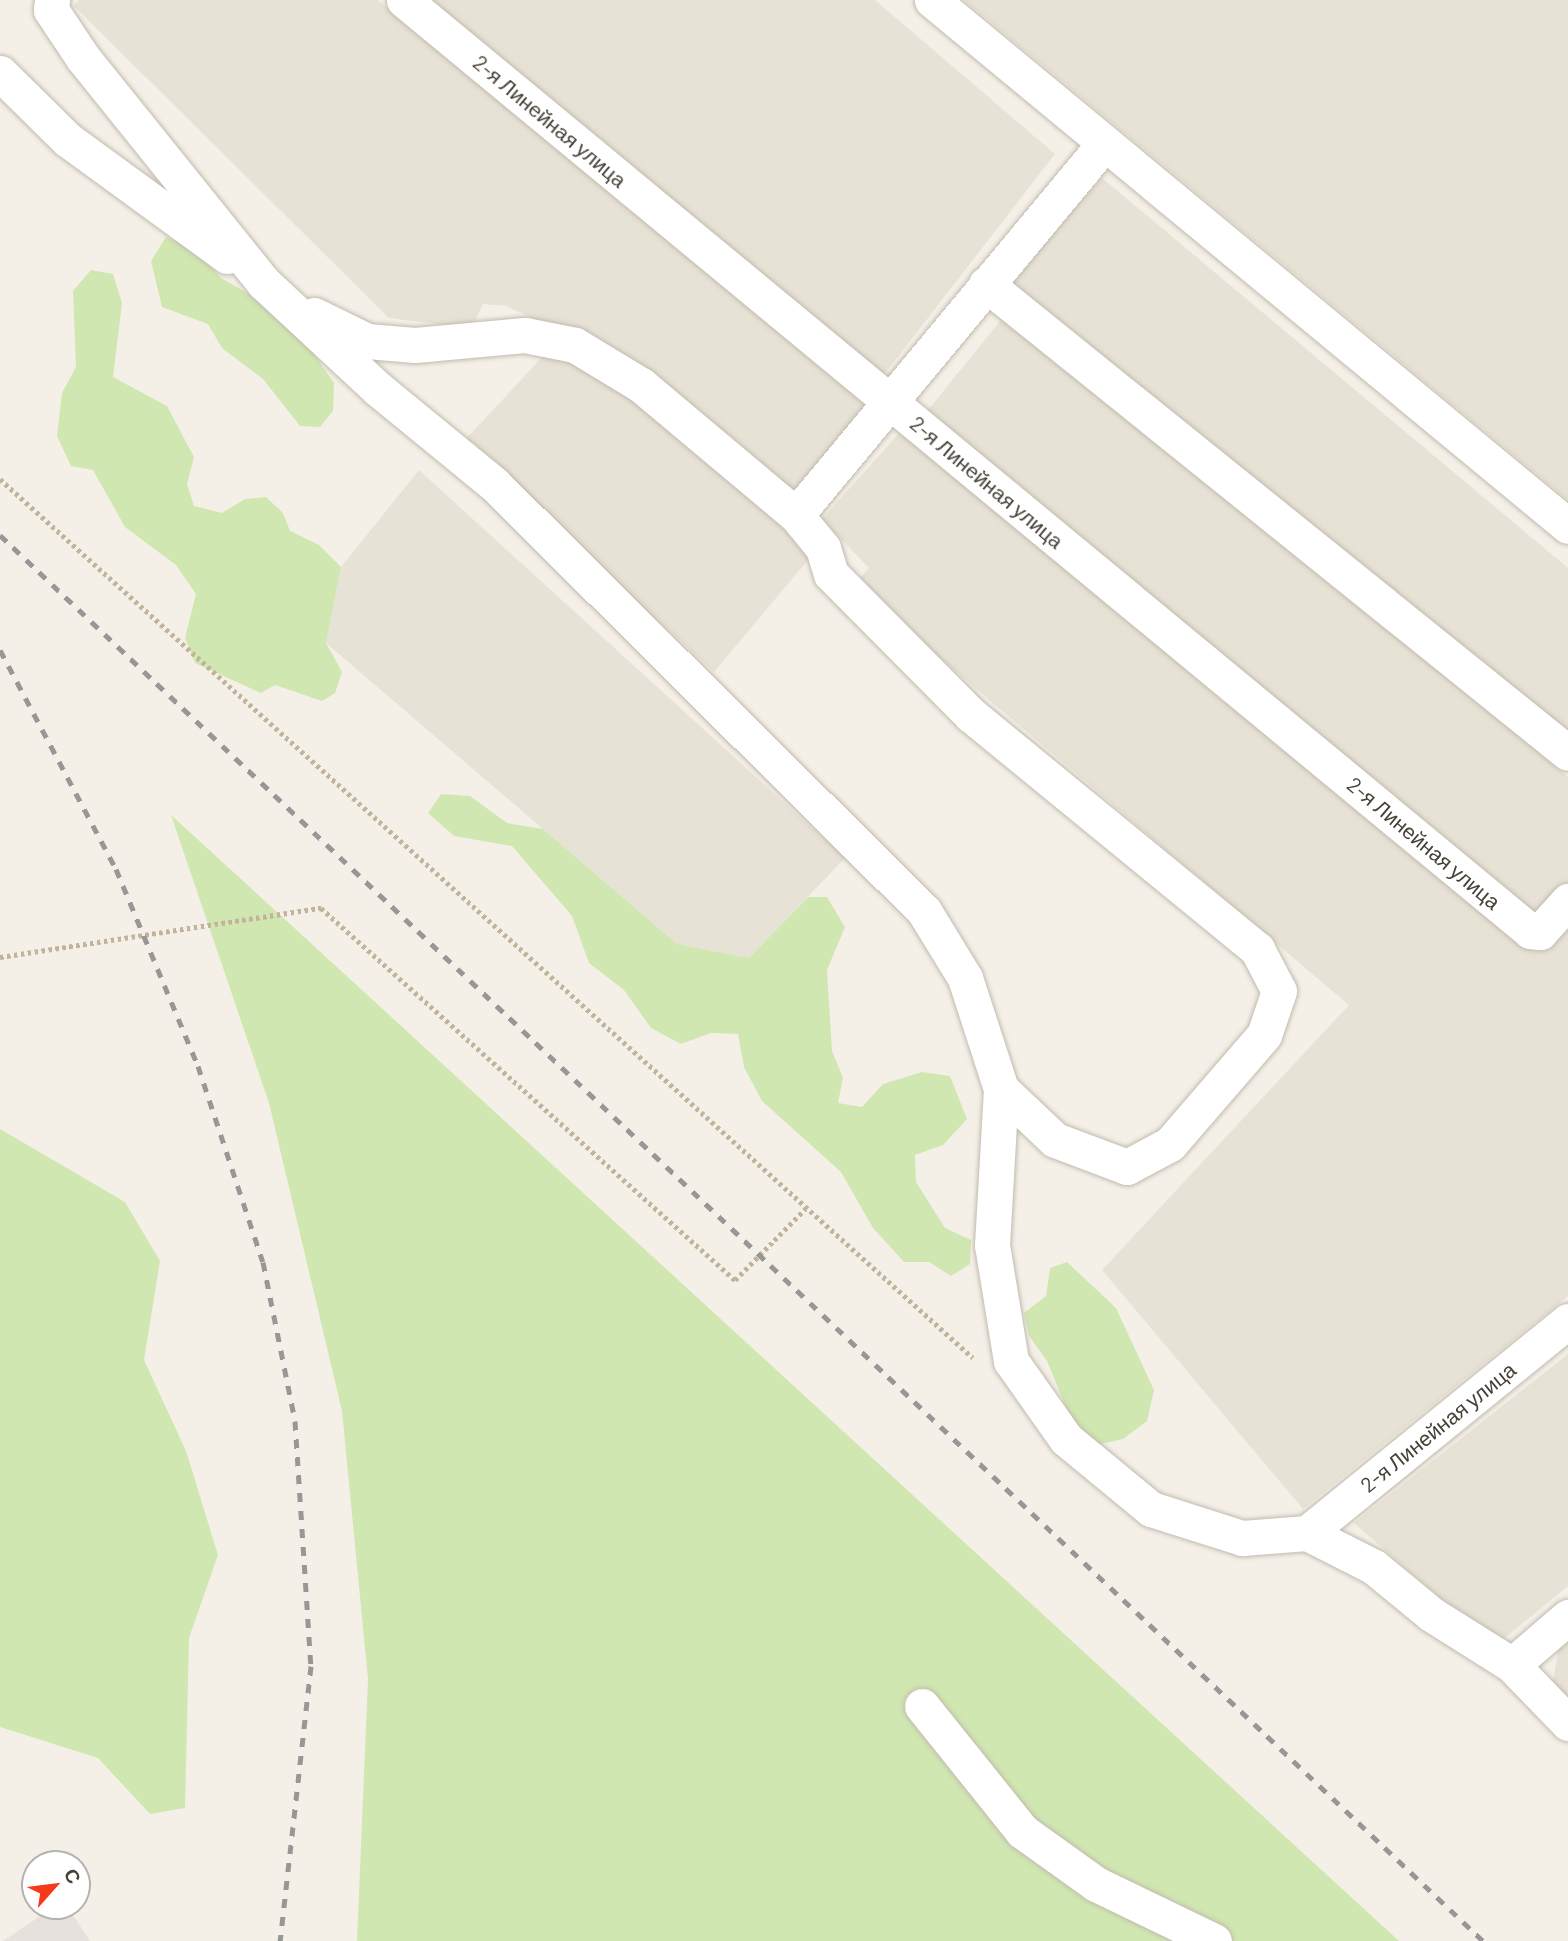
<!DOCTYPE html>
<meta charset="utf-8">
<style>
body{margin:0}
#map{position:relative;width:1568px;height:1941px;overflow:hidden;background:#f4f0e8;font-family:Barlow,sans-serif}
div>[style]{position:absolute}
.residential>*{inset:0;background:#e7e2d6}
.industrial>*{inset:0;background:#e6e1dc}
.green>*{inset:0;background:#d0e7b1}
.path>*{height:4.5px;margin-top:-2.25px;transform-origin:0;background:repeating-linear-gradient(90deg,#c1b39c 0 3.5px,transparent 0 7px)}
.roads{filter:drop-shadow(0 0 2px #c2baad) drop-shadow(0 0 2px #c2baad)}
.minor>*{height:35px;margin:-17.5px;padding:0 17.5px;transform-origin:17.5px;border-radius:17.5px;background:#fff}
.rail>*{height:5px;margin-top:-2.5px;transform-origin:0;background:repeating-linear-gradient(90deg,#979797 0 9px,transparent 0 18px)}
span{translate:-50% -50%;white-space:nowrap;text-align:center;line-height:1.15;-webkit-text-stroke:5px #fff;paint-order:stroke}
.street-label{font-size:21px;color:#474036}
.north{position:absolute;left:21px;top:1850px;width:70px;height:70px;box-sizing:border-box;background:#fff;border:2px solid #b5b3af;border-radius:50%;rotate:62deg;font-size:19px;font-weight:700;line-height:28px;text-align:center;color:#474036}
.north::after{content:'';display:block;margin:auto;width:24px;height:32px;background:#f7391b;clip-path:polygon(50% 0,100% 100%,50% 72%,0 100%)}
</style>
<div id="map">
<div class="residential">
<div style="clip-path:polygon(79px 0,378px 0,868px 407px,790px 496px,613px 353px,506px 306px,483px 304px,471px 328px,389px 318px,74px 6px)"></div>
<div style="clip-path:polygon(425px 0,875px 0,1055px 154px,883px 376px)"></div>
<div style="clip-path:polygon(964px 0,1568px 0,1568px 500px)"></div>
<div style="clip-path:polygon(1102px 178px,1568px 568px,1568px 736px,1011px 281px)"></div>
<div style="clip-path:polygon(1005px 315px,1568px 777px,1568px 884px,1539px 920px,924px 415px)"></div>
<div style="clip-path:polygon(547px 352px,609px 377px,813px 554px,714px 672px,463px 442px)"></div>
<div style="clip-path:polygon(901px 431px,1535px 951px,1568px 918px,1568px 1296px,1303px 1509px,1102px 1270px,1349px 1005px,854px 585px,869px 568px,822px 519px)"></div>
<div style="clip-path:polygon(419px 470px,845px 858px,749px 958px,677px 944px,326px 643px,341px 567px)"></div>
<div style="clip-path:polygon(1568px 1354px,1568px 1586px,1495px 1646px,1354px 1523px)"></div>
<div style="clip-path:polygon(1568px 1638px,1568px 1703px,1552px 1686px,1559px 1647px)"></div>
</div>
<div class="industrial">
<div style="clip-path:polygon(55px 1906px,67px 1906px,90px 1941px,3px 1941px)"></div>
</div>
<div class="green">
<div style="clip-path:polygon(166px 237px,196px 250px,221px 278px,270px 306px,311px 350px,334px 383px,333px 411px,320px 427px,300px 426px,263px 379px,222px 348px,208px 324px,162px 307px,151px 261px)"></div>
<div style="clip-path:polygon(91px 270px,113px 274px,122px 303px,113px 377px,167px 406px,194px 457px,187px 484px,194px 506px,222px 513px,245px 499px,266px 497px,283px 513px,290px 531px,319px 545px,341px 567px,326px 643px,342px 672px,335px 693px,322px 701px,275px 685px,261px 693px,195px 663px,185px 638px,196px 594px,176px 565px,125px 527px,93px 470px,71px 466px,57px 436px,62px 393px,76px 367px,73px 291px)"></div>
<div style="clip-path:polygon(441px 794px,470px 796px,507px 823px,543px 829px,677px 944px,749px 958px,808px 897px,827px 897px,845px 927px,827px 970px,832px 1051px,843px 1078px,838px 1103px,862px 1107px,883px 1084px,922px 1072px,950px 1076px,967px 1119px,943px 1145px,915px 1155px,916px 1182px,945px 1228px,971px 1240px,970px 1264px,951px 1276px,929px 1262px,904px 1262px,873px 1228px,841px 1172px,762px 1101px,744px 1067px,738px 1034px,711px 1033px,681px 1044px,651px 1028px,624px 990px,589px 963px,572px 916px,512px 846px,454px 836px,428px 813px)"></div>
<div style="clip-path:polygon(171px 815px,278px 913px,1399px 1941px,357px 1941px,368px 1679px,342px 1411px,269px 1103px)"></div>
<div style="clip-path:polygon(0 1129px,125px 1202px,160px 1261px,144px 1360px,186px 1451px,218px 1555px,189px 1638px,185px 1808px,150px 1814px,98px 1758px,0 1727px)"></div>
<div style="clip-path:polygon(1067px 1262px,1116px 1308px,1154px 1390px,1147px 1421px,1123px 1439px,1092px 1446px,1074px 1427px,1047px 1361px,1029px 1336px,1024px 1313px,1046px 1296px,1050px 1268px)"></div>
</div>
<div class="path">
<div style="left:0;top:479px;width:1311px;rotate:42.09deg"></div>
<div style="left:0;top:957px;width:325px;rotate:-8.7deg"></div>
<div style="left:321px;top:908px;width:557px;rotate:41.94deg"></div>
<div style="left:735px;top:1280px;width:100px;rotate:-45.4deg"></div>
</div>
<div class="roads">
<div class="minor">
<div style="left:52px;top:0;width:10px;rotate:96deg"></div>
<div style="left:51px;top:10px;width:58px;rotate:56.3deg"></div>
<div style="left:83px;top:58px;width:289px;rotate:51.2deg"></div>
<div style="left:264px;top:283px;width:156px;rotate:42.9deg"></div>
<div style="left:378px;top:389px;width:150px;rotate:39.3deg"></div>
<div style="left:494px;top:484px;width:606px;rotate:44.8deg"></div>
<div style="left:924px;top:911px;width:79px;rotate:58.5deg"></div>
<div style="left:965px;top:978px;width:117px;rotate:72deg"></div>
<div style="left:1001px;top:1089px;width:156px;rotate:93.3deg"></div>
<div style="left:992px;top:1245px;width:118px;rotate:80.7deg"></div>
<div style="left:1011px;top:1361px;width:95px;rotate:54.8deg"></div>
<div style="left:1066px;top:1439px;width:110px;rotate:39.5deg"></div>
<div style="left:1151px;top:1509px;width:96px;rotate:17.7deg"></div>
<div style="left:1242px;top:1538px;width:65px;rotate:-4.4deg"></div>
<div style="left:1307px;top:1533px;width:75px;rotate:26.9deg"></div>
<div style="left:1374px;top:1567px;width:74px;rotate:39.5deg"></div>
<div style="left:1431px;top:1614px;width:96px;rotate:32.2deg"></div>
<div style="left:1512px;top:1665px;width:81px;rotate:46deg"></div>
<div style="left:404px;top:0;width:1461px;rotate:39.58deg"></div>
<div style="left:1530px;top:931px;width:10px;rotate:6deg"></div>
<div style="left:1540px;top:932px;width:42px;rotate:-47.9deg"></div>
<div style="left:932px;top:0;width:825px;rotate:39.59deg"></div>
<div style="left:0;top:73px;width:95px;rotate:44.6deg"></div>
<div style="left:68px;top:140px;width:197px;rotate:36.1deg"></div>
<div style="left:986px;top:284px;width:747px;rotate:38.86deg"></div>
<div style="left:314px;top:315px;width:59px;rotate:26.1deg"></div>
<div style="left:367px;top:341px;width:48px;rotate:4.8deg"></div>
<div style="left:415px;top:345px;width:110px;rotate:-5.2deg"></div>
<div style="left:525px;top:335px;width:51px;rotate:11.3deg"></div>
<div style="left:575px;top:345px;width:77px;rotate:31.2deg"></div>
<div style="left:641px;top:385px;width:202px;rotate:40deg"></div>
<div style="left:796px;top:515px;width:43px;rotate:50.7deg"></div>
<div style="left:823px;top:548px;width:27px;rotate:73deg"></div>
<div style="left:831px;top:574px;width:199px;rotate:45.2deg"></div>
<div style="left:971px;top:715px;width:370px;rotate:39.3deg"></div>
<div style="left:1257px;top:949px;width:47px;rotate:62.4deg"></div>
<div style="left:1279px;top:991px;width:46px;rotate:108.8deg"></div>
<div style="left:1264px;top:1035px;width:144px;rotate:130.8deg"></div>
<div style="left:1170px;top:1144px;width:49px;rotate:151.9deg"></div>
<div style="left:1127px;top:1167px;width:77px;rotate:-159.4deg"></div>
<div style="left:1055px;top:1140px;width:74px;rotate:-136.6deg"></div>
<div style="left:796px;top:515px;width:479px;rotate:-50.3deg"></div>
<div style="left:1307px;top:1533px;width:336px;rotate:-39.1deg"></div>
<div style="left:1512px;top:1665px;width:74px;rotate:-40.6deg"></div>
<div style="left:922px;top:1706px;width:160px;rotate:51.3deg"></div>
<div style="left:1022px;top:1831px;width:91px;rotate:35.6deg"></div>
<div style="left:1096px;top:1884px;width:131px;rotate:25.8deg"></div>
</div>
</div>
<div class="rail">
<div style="left:0;top:535px;width:2044px;rotate:43.47deg"></div>
<div style="left:0;top:650px;width:248px;rotate:62.1deg"></div>
<div style="left:116px;top:869px;width:213px;rotate:67.4deg"></div>
<div style="left:198px;top:1066px;width:206px;rotate:71.7deg"></div>
<div style="left:263px;top:1262px;width:162px;rotate:78.6deg"></div>
<div style="left:295px;top:1421px;width:246px;rotate:86.3deg"></div>
<div style="left:311px;top:1666px;width:277px;rotate:96.4deg"></div>
</div>
<div class="street-label">
<span style="left:550px;top:121px;rotate:40deg">2-я Линейная улица</span>
<span style="left:987px;top:482px;rotate:40deg">2-я Линейная улица</span>
<span style="left:1424px;top:843px;rotate:40deg">2-я Линейная улица</span>
<span style="left:1438px;top:1427px;rotate:-39deg">2-я Линейная улица</span>
</div>
<div class="north">С</div>
</div>
